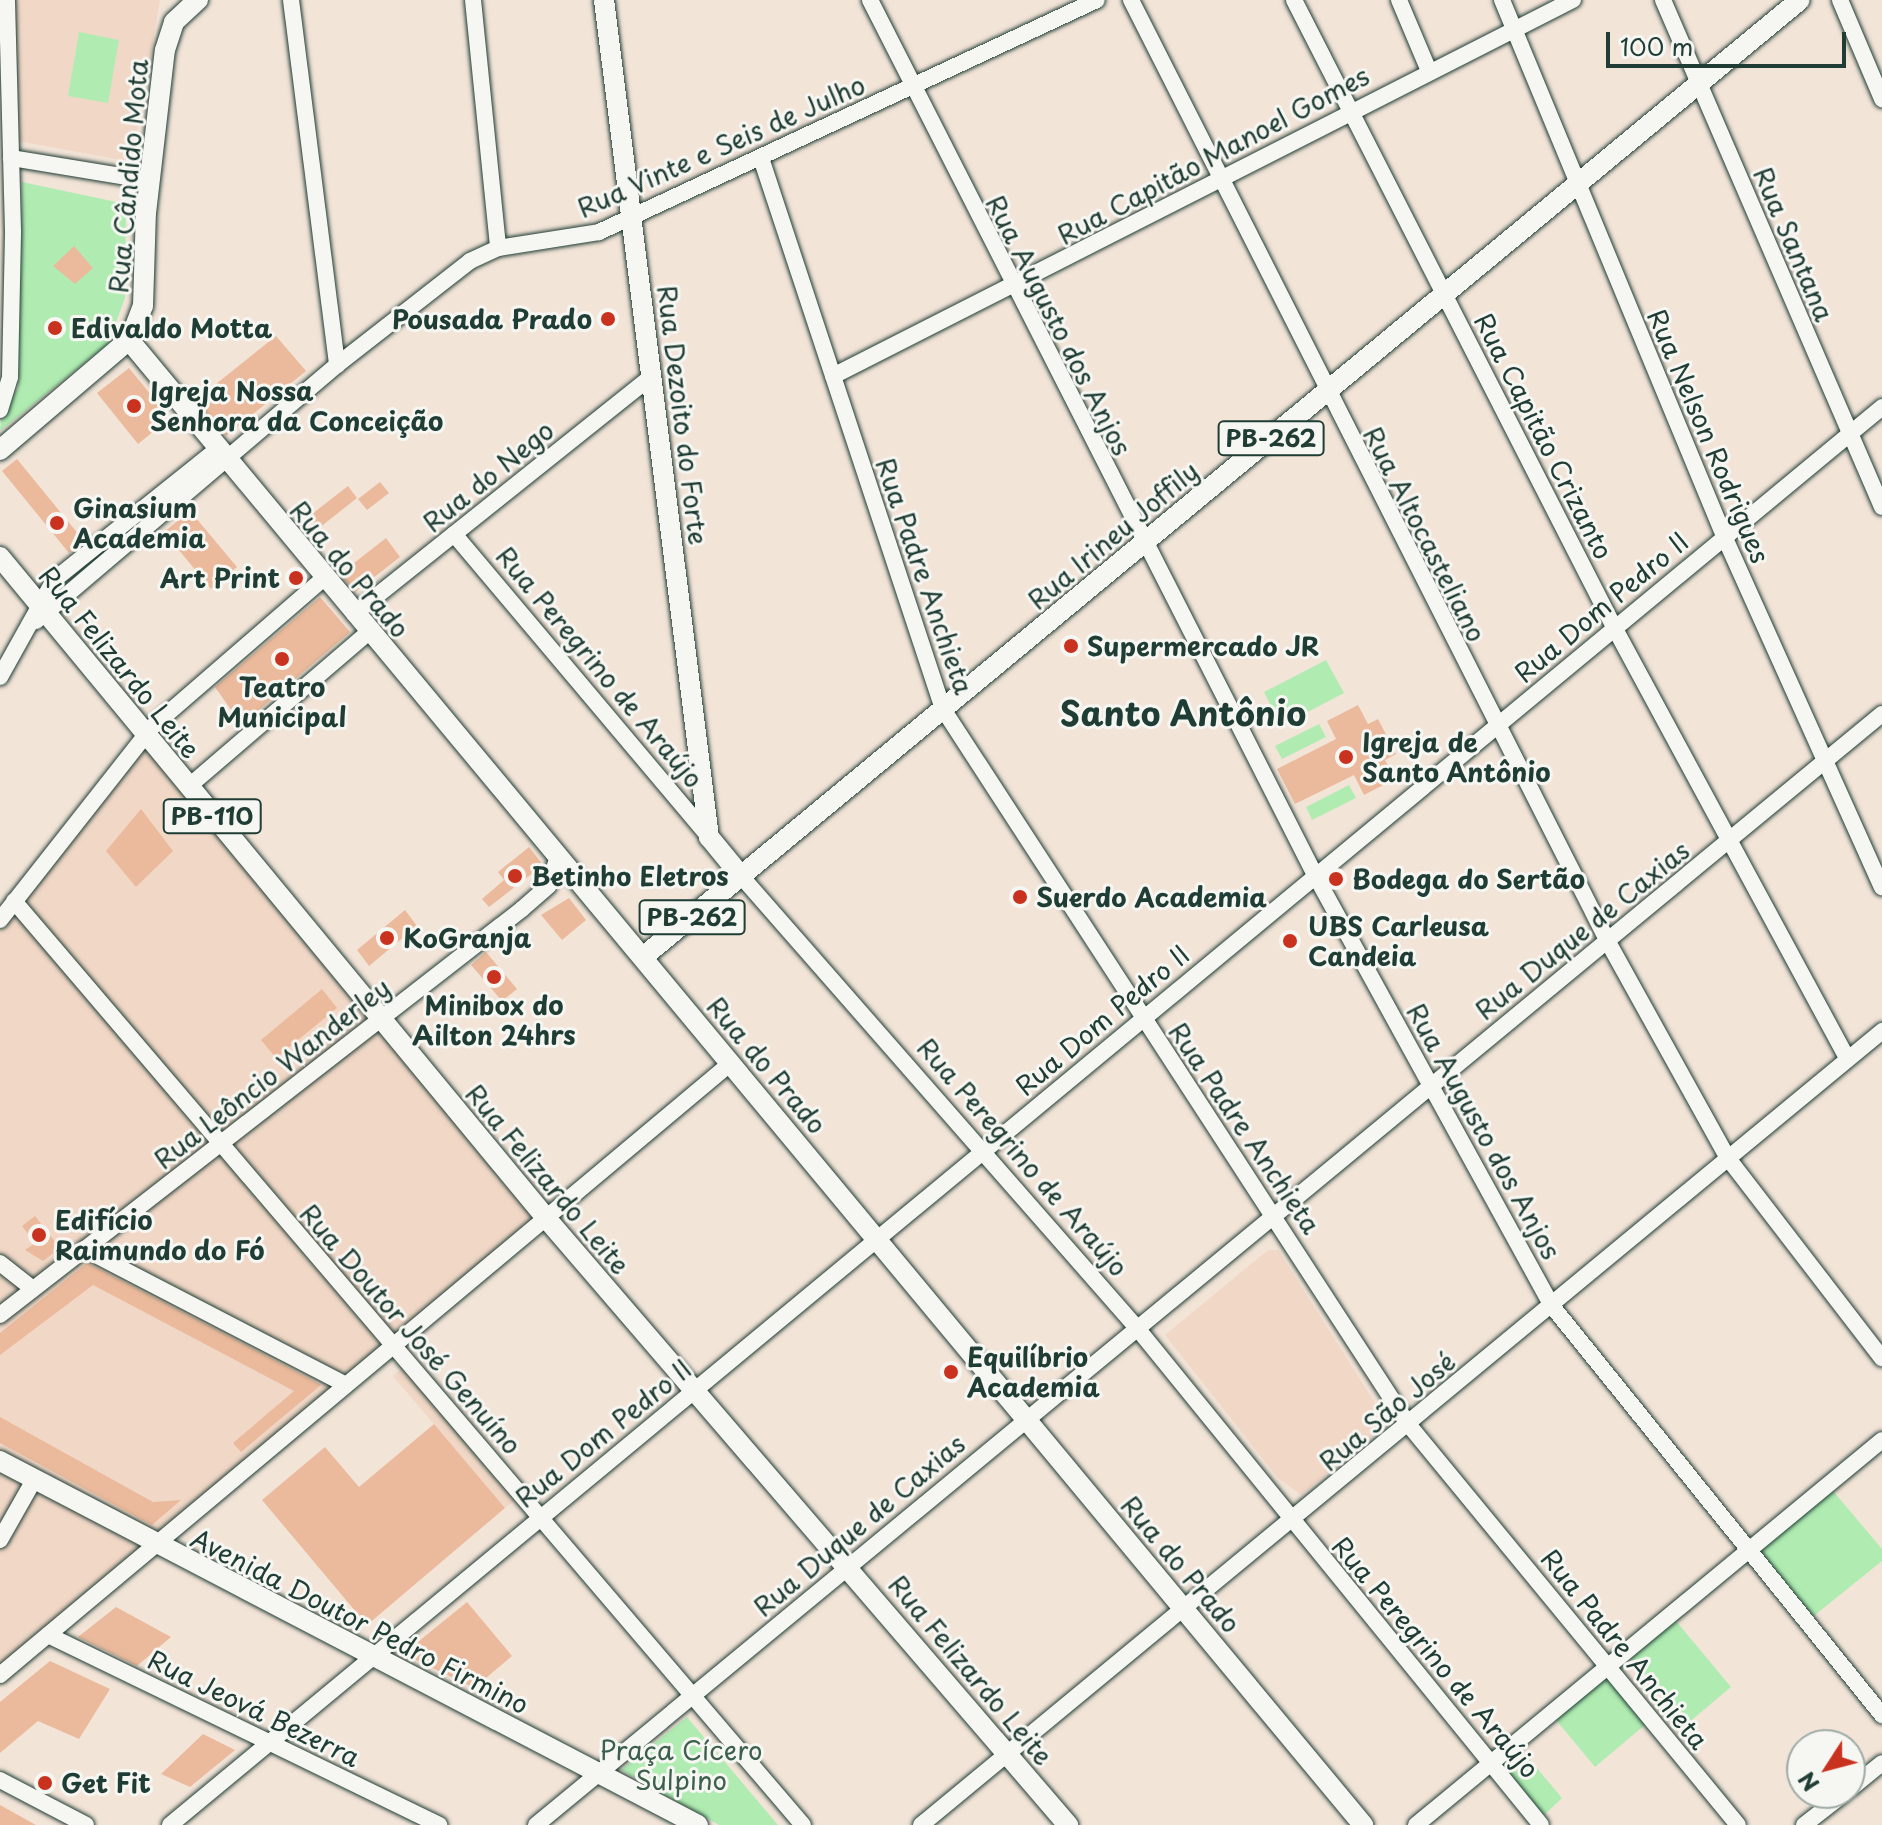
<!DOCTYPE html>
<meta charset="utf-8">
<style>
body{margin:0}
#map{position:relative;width:1882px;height:1825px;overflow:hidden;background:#f3e4d8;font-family:"Playpen Sans",sans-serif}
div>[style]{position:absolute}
.built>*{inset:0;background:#f1d7c6}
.green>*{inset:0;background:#b0ecb2}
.building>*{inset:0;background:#ebba9c}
.roads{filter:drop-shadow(0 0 2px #1f3d34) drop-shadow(0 0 2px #1f3d34)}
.minor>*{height:16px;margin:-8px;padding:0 8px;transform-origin:8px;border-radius:8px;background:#f6f6f2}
.major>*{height:20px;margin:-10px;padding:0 10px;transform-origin:10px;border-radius:10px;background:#f6f6f2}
.dots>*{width:22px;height:22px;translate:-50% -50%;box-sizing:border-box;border:4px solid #f6f6f2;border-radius:50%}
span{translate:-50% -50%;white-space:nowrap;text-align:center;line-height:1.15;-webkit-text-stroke:6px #f6f6f2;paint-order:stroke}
.shield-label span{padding:2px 6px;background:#f6f6f2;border:2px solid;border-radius:6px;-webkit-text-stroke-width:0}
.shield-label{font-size:24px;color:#1f3d34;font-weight:700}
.street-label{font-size:26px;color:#1f3d34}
.poi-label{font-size:26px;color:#1f3d34;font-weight:700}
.right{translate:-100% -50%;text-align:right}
.left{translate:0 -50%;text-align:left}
.park-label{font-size:26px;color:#3c604d}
.district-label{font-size:34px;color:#1f3d34;font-weight:700}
.north{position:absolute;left:1786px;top:1729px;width:80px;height:80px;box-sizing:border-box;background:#f6f6f2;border:2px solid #a0aca6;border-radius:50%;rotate:234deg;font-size:22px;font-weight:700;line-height:32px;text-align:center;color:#1f3d34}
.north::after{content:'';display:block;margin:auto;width:28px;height:36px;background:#c8321e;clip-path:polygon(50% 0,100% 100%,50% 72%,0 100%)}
.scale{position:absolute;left:1606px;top:32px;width:240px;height:36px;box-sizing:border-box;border:4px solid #1f3d34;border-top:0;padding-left:10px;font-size:24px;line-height:28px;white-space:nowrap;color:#1f3d34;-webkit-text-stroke:6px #f6f6f2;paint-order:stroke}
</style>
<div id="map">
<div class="built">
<div style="clip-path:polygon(15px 0,160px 0,132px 162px,12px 140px)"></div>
<div style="clip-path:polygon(152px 727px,546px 1218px,0 1675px,0 921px)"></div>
<div style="clip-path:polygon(1268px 1250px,1278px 1250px,1384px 1417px,1383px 1427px,1301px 1495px,1278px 1478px,1165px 1335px)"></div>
<div style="clip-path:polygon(402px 1368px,514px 1501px,505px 1508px,393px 1376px)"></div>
</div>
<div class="green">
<div style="clip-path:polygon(79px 32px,119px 40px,108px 103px,68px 96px)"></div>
<div style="clip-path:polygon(22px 182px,126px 204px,125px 298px,108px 344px,0 431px,2px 409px,18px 389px)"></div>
<div style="clip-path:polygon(1326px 660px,1344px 693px,1281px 726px,1264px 692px)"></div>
<div style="clip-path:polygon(1319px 724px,1326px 737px,1282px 759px,1275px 746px)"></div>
<div style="clip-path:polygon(1349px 785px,1356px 798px,1312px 820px,1306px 807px)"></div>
<div style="clip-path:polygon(1828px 1485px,1882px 1549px,1882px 1561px,1805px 1623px,1746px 1552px)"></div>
<div style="clip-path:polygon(1671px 1615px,1731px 1687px,1687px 1724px,1625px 1652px)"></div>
<div style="clip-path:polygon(1609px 1666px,1652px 1719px,1595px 1767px,1551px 1714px)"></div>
<div style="clip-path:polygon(687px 1717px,778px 1825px,719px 1825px,621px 1770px)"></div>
<div style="clip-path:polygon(1516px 1743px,1562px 1798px,1538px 1821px,1490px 1764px)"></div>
</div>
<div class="building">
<div style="clip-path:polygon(74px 246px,93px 268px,75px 284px,53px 266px)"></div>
<div style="clip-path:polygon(276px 336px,306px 371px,226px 436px,196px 400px)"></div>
<div style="clip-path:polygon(129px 368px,170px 418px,138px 444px,97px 393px)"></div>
<div style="clip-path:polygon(17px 459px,84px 541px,69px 553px,2px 471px)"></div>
<div style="clip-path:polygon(380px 482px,389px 493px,367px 510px,358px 499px)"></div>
<div style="clip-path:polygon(348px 486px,357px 498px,309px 536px,299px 524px)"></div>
<div style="clip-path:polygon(190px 511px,237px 567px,211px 589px,164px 532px)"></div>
<div style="clip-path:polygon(386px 538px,400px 557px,355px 592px,340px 574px)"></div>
<div style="clip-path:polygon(320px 597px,350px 632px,245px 722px,236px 717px,215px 687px)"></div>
<div style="clip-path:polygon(1358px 705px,1368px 724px,1378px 719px,1396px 754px,1385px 760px,1395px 779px,1364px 795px,1354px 775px,1295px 804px,1277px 769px,1336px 739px,1327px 721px)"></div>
<div style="clip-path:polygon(141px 809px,173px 851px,136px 887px,106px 851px)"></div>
<div style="clip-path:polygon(529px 847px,543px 865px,489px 907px,482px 899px,504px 880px,498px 872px)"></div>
<div style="clip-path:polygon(569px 898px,586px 920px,562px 940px,541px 915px)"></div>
<div style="clip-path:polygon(405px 910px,417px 926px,369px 966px,357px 950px)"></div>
<div style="clip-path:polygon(486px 952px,517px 989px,502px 1001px,471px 965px)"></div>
<div style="clip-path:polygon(322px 989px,337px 1008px,276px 1058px,261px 1040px)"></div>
<div style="clip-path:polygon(35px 1216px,60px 1248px,43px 1261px,25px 1250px,35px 1243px,22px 1226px)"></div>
<div style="clip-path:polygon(87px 1263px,215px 1329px,321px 1385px,241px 1452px,233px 1443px,294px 1391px,93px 1285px,0 1355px,0 1333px)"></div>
<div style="clip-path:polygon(0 1417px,153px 1502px,181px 1500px,152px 1525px,0 1443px)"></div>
<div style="clip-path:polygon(434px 1424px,505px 1508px,367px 1625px,262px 1500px,325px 1447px,359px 1487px)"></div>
<div style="clip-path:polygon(467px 1602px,512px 1656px,474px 1688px,410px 1657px,408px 1650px)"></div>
<div style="clip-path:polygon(116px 1607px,171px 1637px,137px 1666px,78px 1637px)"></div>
<div style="clip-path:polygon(50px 1661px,110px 1689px,79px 1739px,38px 1721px,0 1753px,0 1702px)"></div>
<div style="clip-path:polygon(203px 1734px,235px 1750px,190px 1787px,161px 1774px)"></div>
<div style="clip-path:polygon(0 1805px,36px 1825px,0 1825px)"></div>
</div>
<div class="roads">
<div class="minor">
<div style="left:291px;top:0;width:368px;rotate:82.8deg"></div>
<div style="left:473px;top:0;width:249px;rotate:84.2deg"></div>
<div style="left:870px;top:0;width:982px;rotate:63.04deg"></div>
<div style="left:1315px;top:875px;width:492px;rotate:61.2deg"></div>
<div style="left:1552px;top:1306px;width:526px;rotate:51.1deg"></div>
<div style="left:1131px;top:0;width:1056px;rotate:63.14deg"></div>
<div style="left:1608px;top:942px;width:246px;rotate:61deg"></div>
<div style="left:1727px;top:1157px;width:254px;rotate:52.4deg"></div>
<div style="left:1294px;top:0;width:704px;rotate:62.96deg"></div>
<div style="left:1614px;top:627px;width:491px;rotate:61.6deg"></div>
<div style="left:1399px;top:0;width:77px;rotate:67.1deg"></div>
<div style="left:1502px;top:0;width:580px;rotate:67.5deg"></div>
<div style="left:1724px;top:536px;width:385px;rotate:65.8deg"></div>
<div style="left:1663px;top:0;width:552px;rotate:66.64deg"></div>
<div style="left:1840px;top:0;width:108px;rotate:67deg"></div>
<div style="left:11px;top:158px;width:142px;rotate:9.3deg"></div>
<div style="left:761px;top:158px;width:580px;rotate:71.72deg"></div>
<div style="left:943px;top:709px;width:853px;rotate:56.96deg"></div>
<div style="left:1408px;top:1424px;width:519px;rotate:50.55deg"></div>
<div style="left:833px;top:376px;width:830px;rotate:-26.94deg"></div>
<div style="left:0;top:410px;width:34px;rotate:-73deg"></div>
<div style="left:10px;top:377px;width:146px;rotate:-88.8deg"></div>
<div style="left:13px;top:231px;width:231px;rotate:-91.5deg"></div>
<div style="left:454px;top:534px;width:396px;rotate:49.9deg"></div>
<div style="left:354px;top:614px;width:381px;rotate:-38.6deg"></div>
<div style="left:36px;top:621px;width:395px;rotate:-40.4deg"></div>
<div style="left:337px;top:365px;width:169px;rotate:-38deg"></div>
<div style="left:470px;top:261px;width:31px;rotate:-25deg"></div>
<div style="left:498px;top:248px;width:102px;rotate:-9deg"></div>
<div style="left:599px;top:232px;width:549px;rotate:-24.98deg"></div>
<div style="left:0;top:677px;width:111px;rotate:-60.9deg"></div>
<div style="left:54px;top:580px;width:208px;rotate:-38.7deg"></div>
<div style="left:188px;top:787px;width:238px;rotate:-40.6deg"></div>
<div style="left:741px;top:876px;width:601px;rotate:48.78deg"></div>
<div style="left:1137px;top:1328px;width:640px;rotate:50.89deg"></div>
<div style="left:14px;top:901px;width:1215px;rotate:49.51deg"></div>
<div style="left:0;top:920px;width:246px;rotate:-51.8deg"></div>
<div style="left:152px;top:727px;width:228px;rotate:-40.9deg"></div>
<div style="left:84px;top:1249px;width:295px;rotate:27.4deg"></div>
<div style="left:0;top:1263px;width:42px;rotate:38.2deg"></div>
<div style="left:0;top:1315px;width:661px;rotate:-37.87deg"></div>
<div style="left:522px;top:909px;width:35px;rotate:-41deg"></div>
<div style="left:548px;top:886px;width:31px;rotate:-71deg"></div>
<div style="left:0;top:1540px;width:69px;rotate:-60.5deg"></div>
<div style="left:48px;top:1635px;width:435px;rotate:25.9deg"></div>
<div style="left:0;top:1675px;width:953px;rotate:-39.94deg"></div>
<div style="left:0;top:1780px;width:97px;rotate:27.6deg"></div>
<div style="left:1850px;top:1789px;width:41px;rotate:-39.1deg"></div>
<div style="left:170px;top:1825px;width:2223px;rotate:-39.63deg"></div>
<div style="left:536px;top:1825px;width:1745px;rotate:-39.54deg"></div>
<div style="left:921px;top:1825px;width:1247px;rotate:-39.56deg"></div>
<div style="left:1416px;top:1825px;width:604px;rotate:-39.56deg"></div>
<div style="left:1804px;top:1825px;width:52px;rotate:-38deg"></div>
</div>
<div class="major">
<div style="left:604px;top:0;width:844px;rotate:82.85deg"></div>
<div style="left:709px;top:837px;width:50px;rotate:50.6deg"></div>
<div style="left:129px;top:340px;width:1931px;rotate:50.27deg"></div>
<div style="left:0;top:450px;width:170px;rotate:-40.5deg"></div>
<div style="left:129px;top:340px;width:12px;rotate:-66deg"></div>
<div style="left:134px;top:329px;width:25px;rotate:-69deg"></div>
<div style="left:143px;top:306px;width:93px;rotate:-88.2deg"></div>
<div style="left:146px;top:213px;width:164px;rotate:-83.4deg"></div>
<div style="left:165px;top:50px;width:29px;rotate:-72deg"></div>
<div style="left:174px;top:22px;width:33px;rotate:-43deg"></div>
<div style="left:0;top:557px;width:857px;rotate:50.44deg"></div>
<div style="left:546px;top:1218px;width:801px;rotate:49.31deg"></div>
<div style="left:643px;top:957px;width:1501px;rotate:-39.6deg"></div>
<div style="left:0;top:1461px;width:787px;rotate:27.54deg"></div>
</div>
</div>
<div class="dots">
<div style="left:608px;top:319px;background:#c8321e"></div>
<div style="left:55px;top:328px;background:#c8321e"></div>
<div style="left:134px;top:406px;background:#c8321e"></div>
<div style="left:57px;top:523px;background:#c8321e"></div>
<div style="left:296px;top:578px;background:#c8321e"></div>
<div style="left:1071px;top:646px;background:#c8321e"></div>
<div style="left:282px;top:659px;background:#c8321e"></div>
<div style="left:1346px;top:757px;background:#c8321e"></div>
<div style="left:515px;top:876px;background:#c8321e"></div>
<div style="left:1336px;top:879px;background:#c8321e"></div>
<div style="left:1020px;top:897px;background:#c8321e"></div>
<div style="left:387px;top:938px;background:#c8321e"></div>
<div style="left:1290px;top:941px;background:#c8321e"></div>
<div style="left:494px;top:977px;background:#c8321e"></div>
<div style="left:39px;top:1235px;background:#c8321e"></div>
<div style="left:951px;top:1372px;background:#c8321e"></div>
<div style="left:45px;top:1783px;background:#c8321e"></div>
</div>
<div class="shield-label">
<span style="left:1271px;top:438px">PB-262</span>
<span style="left:212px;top:816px">PB-110</span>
<span style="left:692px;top:917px">PB-262</span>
</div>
<div class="street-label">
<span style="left:721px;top:146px;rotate:-24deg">Rua Vinte e Seis de Julho</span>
<span style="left:1213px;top:155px;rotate:-28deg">Rua Capitão Manoel Gomes</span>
<span style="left:128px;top:176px;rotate:-85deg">Rua Cândido Mota</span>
<span style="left:1794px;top:244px;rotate:67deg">Rua Santana</span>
<span style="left:1059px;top:325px;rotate:63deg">Rua Augusto dos Anjos</span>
<span style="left:683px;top:415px;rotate:83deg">Rua Dezoito do Forte</span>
<span style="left:1544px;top:436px;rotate:63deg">Rua Capitão Crizanto</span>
<span style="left:1709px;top:436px;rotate:67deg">Rua Nelson Rodrigues</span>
<span style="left:488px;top:476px;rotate:-39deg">Rua do Nego</span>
<span style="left:1425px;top:534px;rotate:63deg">Rua Altocasteliano</span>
<span style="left:1113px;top:535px;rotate:-40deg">Rua Irineu Joffily</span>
<span style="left:350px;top:569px;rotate:50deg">Rua do Prado</span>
<span style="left:925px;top:576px;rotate:71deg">Rua Padre Anchieta</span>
<span style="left:1601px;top:607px;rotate:-40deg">Rua Dom Pedro II</span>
<span style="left:120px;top:662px;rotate:51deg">Rua Felizardo Leite</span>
<span style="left:600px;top:667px;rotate:50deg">Rua Peregrino de Araújo</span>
<span style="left:1582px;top:930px;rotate:-39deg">Rua Duque de Caxias</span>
<span style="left:1102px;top:1020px;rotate:-40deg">Rua Dom Pedro II</span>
<span style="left:767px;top:1065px;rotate:50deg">Rua do Prado</span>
<span style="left:272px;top:1073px;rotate:-38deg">Rua Leôncio Wanderley</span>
<span style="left:1245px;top:1128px;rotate:56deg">Rua Padre Anchieta</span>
<span style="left:1484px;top:1131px;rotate:61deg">Rua Augusto dos Anjos</span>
<span style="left:1023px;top:1157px;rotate:49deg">Rua Peregrino de Araújo</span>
<span style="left:548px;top:1179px;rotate:50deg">Rua Felizardo Leite</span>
<span style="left:411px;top:1329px;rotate:49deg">Rua Doutor José Genuíno</span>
<span style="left:1387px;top:1411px;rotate:-40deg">Rua São José</span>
<span style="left:603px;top:1433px;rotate:-39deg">Rua Dom Pedro II</span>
<span style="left:859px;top:1525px;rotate:-40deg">Rua Duque de Caxias</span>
<span style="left:1181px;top:1564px;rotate:50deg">Rua do Prado</span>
<span style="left:360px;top:1621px;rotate:27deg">Avenida Doutor Pedro Firmino</span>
<span style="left:1625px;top:1649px;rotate:51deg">Rua Padre Anchieta</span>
<span style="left:1436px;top:1657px;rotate:50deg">Rua Peregrino de Araújo</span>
<span style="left:971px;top:1670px;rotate:50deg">Rua Felizardo Leite</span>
<span style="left:254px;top:1708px;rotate:26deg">Rua Jeová Bezerra</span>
</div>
<div class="poi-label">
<span class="right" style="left:592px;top:319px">Pousada Prado</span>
<span class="left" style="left:71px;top:328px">Edivaldo Motta</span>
<span class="left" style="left:150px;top:406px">Igreja Nossa<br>Senhora da Conceição</span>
<span class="left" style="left:73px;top:523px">Ginasium<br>Academia</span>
<span class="right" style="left:280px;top:578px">Art Print</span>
<span class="left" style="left:1087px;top:646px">Supermercado JR</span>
<span style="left:282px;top:702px">Teatro<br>Municipal</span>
<span class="left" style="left:1362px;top:757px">Igreja de<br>Santo Antônio</span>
<span class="left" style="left:531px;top:876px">Betinho Eletros</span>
<span class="left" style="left:1352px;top:879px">Bodega do Sertão</span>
<span class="left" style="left:1036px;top:897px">Suerdo Academia</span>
<span class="left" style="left:1308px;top:941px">UBS Carleusa<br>Candeia</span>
<span class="left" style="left:403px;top:938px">KoGranja</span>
<span style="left:494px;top:1020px">Minibox do<br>Ailton 24hrs</span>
<span class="left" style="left:55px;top:1235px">Edifício<br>Raimundo do Fó</span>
<span class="left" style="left:967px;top:1372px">Equilíbrio<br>Academia</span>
<span class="left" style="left:61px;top:1783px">Get Fit</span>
</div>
<div class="park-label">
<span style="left:681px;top:1765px">Praça Cícero<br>Sulpino</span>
</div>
<div class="district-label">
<span style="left:1183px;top:713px">Santo Antônio</span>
</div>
<div class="north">N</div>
<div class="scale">100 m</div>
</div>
